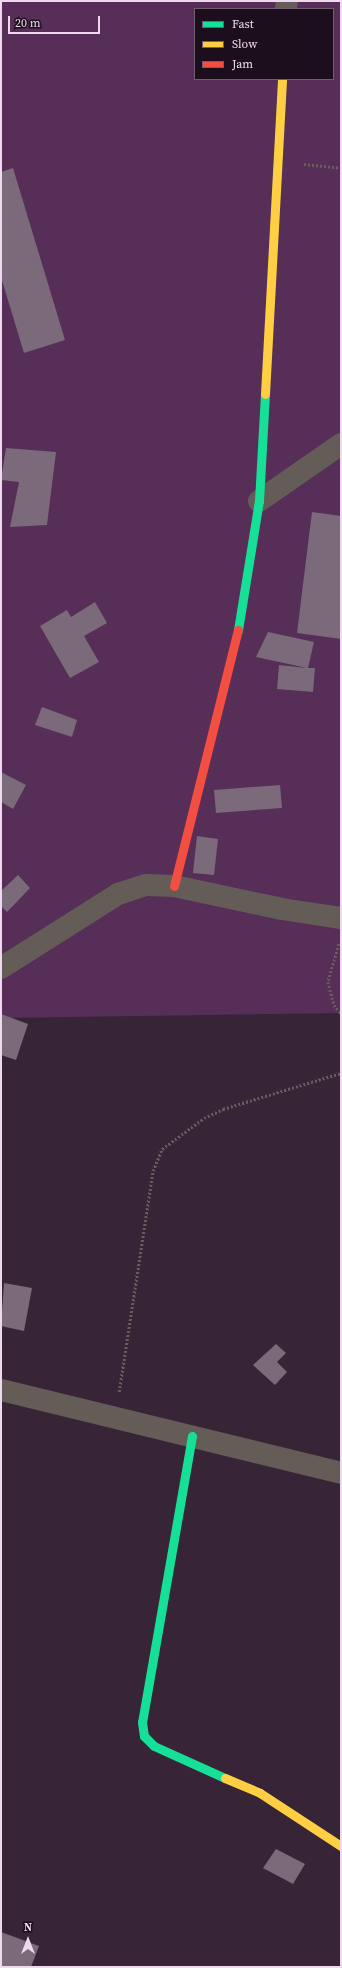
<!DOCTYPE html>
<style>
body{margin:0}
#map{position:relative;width:342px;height:1968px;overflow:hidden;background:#372537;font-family:"Source Serif 4",serif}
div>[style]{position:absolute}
.green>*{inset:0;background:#572e58}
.building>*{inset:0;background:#7a6a7a}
.path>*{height:2.5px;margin-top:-1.25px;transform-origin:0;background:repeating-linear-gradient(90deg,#675d5e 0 2px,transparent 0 4px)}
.street>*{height:22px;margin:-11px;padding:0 11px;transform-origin:11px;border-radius:11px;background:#645c57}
.fast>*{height:9px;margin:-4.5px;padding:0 4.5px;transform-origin:4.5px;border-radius:4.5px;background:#16e098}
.slow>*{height:9px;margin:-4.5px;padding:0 4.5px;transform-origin:4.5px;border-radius:4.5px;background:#ffcf43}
.jam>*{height:9px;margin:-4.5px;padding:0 4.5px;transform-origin:4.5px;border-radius:4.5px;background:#f24e42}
span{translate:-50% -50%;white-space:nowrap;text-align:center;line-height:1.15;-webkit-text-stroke:4px #1d0e1d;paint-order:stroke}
.frame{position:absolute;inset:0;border:2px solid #efd9ef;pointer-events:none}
.legend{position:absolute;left:194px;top:8px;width:140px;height:72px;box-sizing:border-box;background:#1d0e1d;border:1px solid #715f71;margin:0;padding:5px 7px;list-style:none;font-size:12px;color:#efd9ef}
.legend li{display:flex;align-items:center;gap:8px;height:20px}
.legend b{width:20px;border:1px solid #715f71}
.north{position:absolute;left:8px;top:1920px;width:40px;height:40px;-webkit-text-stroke:3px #1d0e1d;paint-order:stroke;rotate:0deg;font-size:11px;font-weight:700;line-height:16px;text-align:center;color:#efd9ef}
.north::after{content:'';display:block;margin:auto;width:14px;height:18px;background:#efd9ef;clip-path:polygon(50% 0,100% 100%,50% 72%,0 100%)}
.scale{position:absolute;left:8px;top:16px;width:92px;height:18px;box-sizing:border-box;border:2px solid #efd9ef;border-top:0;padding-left:5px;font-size:12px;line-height:14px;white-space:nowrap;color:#efd9ef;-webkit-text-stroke:3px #1d0e1d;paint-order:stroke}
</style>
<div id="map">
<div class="green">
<div style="clip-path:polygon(evenodd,1px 1px,341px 1px,341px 1013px,1px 1018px,1px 1px,195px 9px,333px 9px,333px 79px,195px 79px,195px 9px)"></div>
</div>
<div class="building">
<div style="clip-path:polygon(13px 168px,65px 340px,24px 353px,1px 277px,1px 172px)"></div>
<div style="clip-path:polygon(6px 448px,56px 452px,47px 525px,10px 527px,19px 482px,1px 480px)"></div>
<div style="clip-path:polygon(312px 512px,341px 516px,341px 639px,297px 633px)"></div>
<div style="clip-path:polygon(95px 602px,107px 623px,84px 636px,99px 662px,70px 678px,40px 626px,67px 610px,71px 617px)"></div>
<div style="clip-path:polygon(268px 632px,314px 642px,308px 668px,315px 668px,313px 692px,277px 689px,279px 665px,307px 668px,256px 657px)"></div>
<div style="clip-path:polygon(42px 707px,77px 720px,72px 737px,35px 725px)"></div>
<div style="clip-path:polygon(1px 772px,26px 785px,13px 809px,1px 802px)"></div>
<div style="clip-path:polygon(280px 785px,282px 808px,216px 813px,214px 790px)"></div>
<div style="clip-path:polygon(197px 836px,218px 839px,214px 875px,193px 873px)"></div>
<div style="clip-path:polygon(18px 875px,30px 888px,7px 912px,1px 906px,1px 891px)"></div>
<div style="clip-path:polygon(1px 1014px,28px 1024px,16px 1060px,1px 1055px)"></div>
<div style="clip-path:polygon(4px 1283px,32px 1288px,24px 1331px,1px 1326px)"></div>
<div style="clip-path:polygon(276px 1344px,286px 1353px,277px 1362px,287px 1372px,275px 1385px,253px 1365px)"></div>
<div style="clip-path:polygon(276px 1849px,305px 1864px,293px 1884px,263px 1868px)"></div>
<div style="clip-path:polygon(1px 1932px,39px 1946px,31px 1967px,1px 1967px)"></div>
</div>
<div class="path">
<div style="left:304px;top:164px;width:37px;rotate:6deg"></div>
<div style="left:339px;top:944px;width:40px;rotate:106deg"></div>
<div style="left:328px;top:982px;width:24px;rotate:75deg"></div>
<div style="left:334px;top:1005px;width:11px;rotate:49deg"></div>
<div style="left:119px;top:1392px;width:224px;rotate:-81.3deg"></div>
<div style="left:153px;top:1171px;width:24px;rotate:-68deg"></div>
<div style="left:162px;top:1149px;width:52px;rotate:-36.4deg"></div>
<div style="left:204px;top:1118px;width:21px;rotate:-25deg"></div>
<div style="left:223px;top:1109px;width:123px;rotate:-17deg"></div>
</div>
<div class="street">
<div style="left:286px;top:9px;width:8px;rotate:-83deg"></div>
<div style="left:259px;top:501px;width:100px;rotate:-34.8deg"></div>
<div style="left:1px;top:968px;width:138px;rotate:-32.3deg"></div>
<div style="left:118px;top:894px;width:29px;rotate:-18deg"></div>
<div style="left:146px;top:885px;width:28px;rotate:2deg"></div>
<div style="left:174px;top:886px;width:110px;rotate:12deg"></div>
<div style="left:282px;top:909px;width:60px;rotate:8.7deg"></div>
<div style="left:1px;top:1390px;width:350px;rotate:13.7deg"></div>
</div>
<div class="fast">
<div style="left:238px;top:630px;width:131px;rotate:-80.8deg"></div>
<div style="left:259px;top:501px;width:107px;rotate:-86.8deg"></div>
<div style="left:192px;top:1436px;width:290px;rotate:99.9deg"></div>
<div style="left:142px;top:1722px;width:14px;rotate:82deg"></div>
<div style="left:144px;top:1736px;width:14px;rotate:45deg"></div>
<div style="left:154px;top:1746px;width:78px;rotate:24.3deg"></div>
</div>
<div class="slow">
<div style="left:265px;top:394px;width:315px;rotate:-86.9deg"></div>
<div style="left:225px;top:1778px;width:38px;rotate:23deg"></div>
<div style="left:260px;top:1793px;width:97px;rotate:33.2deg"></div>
</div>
<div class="jam">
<div style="left:174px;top:886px;width:264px;rotate:-76deg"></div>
</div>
<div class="frame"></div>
<ul class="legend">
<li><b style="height:5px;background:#16e098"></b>Fast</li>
<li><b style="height:5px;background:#ffcf43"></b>Slow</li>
<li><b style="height:5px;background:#f24e42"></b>Jam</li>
</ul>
<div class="north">N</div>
<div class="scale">20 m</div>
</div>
